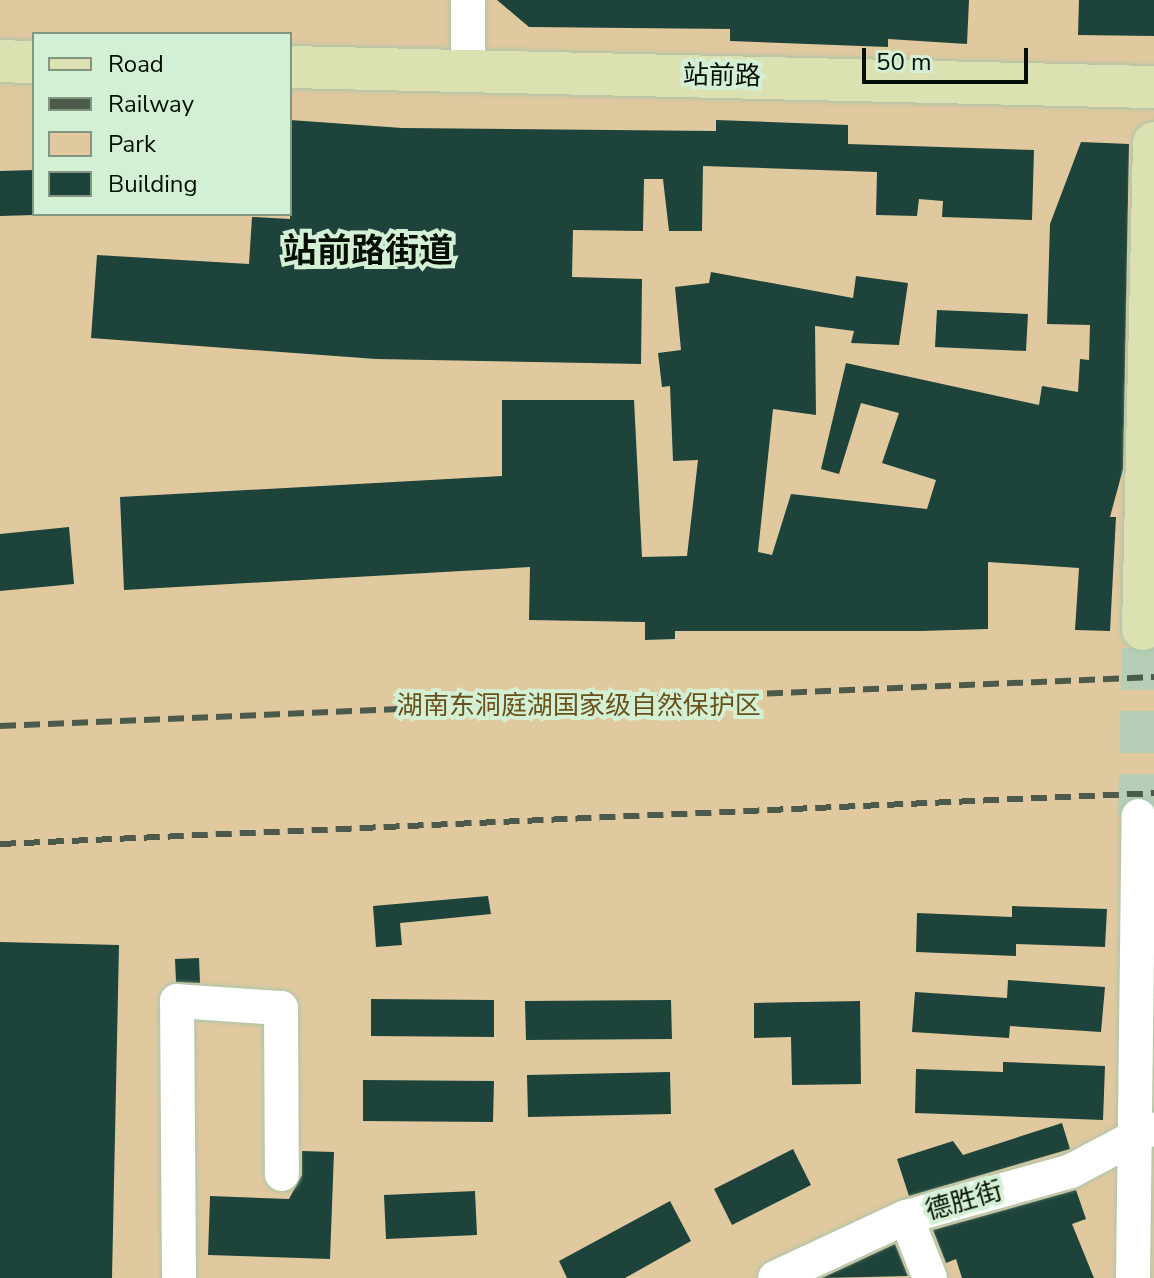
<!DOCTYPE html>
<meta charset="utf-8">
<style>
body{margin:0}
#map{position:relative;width:1154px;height:1278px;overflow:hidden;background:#d4f0d4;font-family:"Nunito Sans","Noto Sans SC",sans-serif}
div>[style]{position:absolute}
.green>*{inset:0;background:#e0c99f}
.building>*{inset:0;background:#1d433a}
.major-tunnel>*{height:42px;margin-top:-21px;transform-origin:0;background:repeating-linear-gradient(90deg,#b5ceb5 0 42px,transparent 0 63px)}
.roads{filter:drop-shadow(0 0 2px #aac5aa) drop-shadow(0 0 2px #aac5aa)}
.minor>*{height:34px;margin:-17px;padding:0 17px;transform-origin:17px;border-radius:17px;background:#fff}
.major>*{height:42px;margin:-21px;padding:0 21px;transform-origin:21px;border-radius:21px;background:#dce1b1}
.rail>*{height:6px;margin-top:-3px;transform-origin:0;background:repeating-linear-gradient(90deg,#4b5a4b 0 16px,transparent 0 24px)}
span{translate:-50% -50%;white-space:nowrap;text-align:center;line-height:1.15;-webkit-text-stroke:8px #d4f0d4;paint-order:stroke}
.street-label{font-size:26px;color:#060f06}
.park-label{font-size:26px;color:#6a511c}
.district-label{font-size:34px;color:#060f06;font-weight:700}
.legend{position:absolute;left:32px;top:32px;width:260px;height:184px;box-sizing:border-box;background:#d4f0d4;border:2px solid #829682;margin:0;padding:10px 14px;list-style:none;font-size:24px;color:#060f06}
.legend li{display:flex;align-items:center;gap:16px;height:40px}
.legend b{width:40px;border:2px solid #829682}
.scale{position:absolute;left:862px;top:48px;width:166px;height:36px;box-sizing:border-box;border:4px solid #060f06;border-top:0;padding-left:10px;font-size:24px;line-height:28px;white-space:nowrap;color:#060f06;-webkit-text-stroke:6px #d4f0d4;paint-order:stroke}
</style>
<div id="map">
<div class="green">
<div style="clip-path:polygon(evenodd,0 0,1154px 0,1154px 1278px,0 1278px,0 0,34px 34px,290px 34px,290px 214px,34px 214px,34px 34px)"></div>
</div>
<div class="building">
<div style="clip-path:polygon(497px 0,969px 0,967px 44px,888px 39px,888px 47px,730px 41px,730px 29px,529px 27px)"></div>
<div style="clip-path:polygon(1079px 0,1154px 0,1154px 36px,1078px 35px)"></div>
<div style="clip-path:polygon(290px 120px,402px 128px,716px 131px,716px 120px,848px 125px,848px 144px,1034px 150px,1032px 220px,942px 217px,943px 201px,919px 199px,917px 216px,876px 215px,877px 172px,703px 166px,702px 231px,669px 231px,663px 179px,644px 179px,643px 231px,573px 230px,572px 277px,642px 279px,641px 364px,376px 359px,91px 338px,97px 255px,249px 264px,252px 217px,290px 219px)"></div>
<div style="clip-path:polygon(1081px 142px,1129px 144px,1123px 469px,1110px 517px,1116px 517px,1110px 631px,1075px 630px,1079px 568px,988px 562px,988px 629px,920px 631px,675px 631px,675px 639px,645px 640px,645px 622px,529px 620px,530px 567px,124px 590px,120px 497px,502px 476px,502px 400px,634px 400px,642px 557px,687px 556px,698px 460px,673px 461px,670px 386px,662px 387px,658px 353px,681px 350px,675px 287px,709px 283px,711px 272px,853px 298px,856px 276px,908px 283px,899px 345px,851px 343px,854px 331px,815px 326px,816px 415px,773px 409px,758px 552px,772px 555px,791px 494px,927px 509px,936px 480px,882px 463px,899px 413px,861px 403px,839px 474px,821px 469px,846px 363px,1039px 405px,1042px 386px,1078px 392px,1080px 359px,1089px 360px,1090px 325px,1047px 324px,1050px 224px)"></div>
<div style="clip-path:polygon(34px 170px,34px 215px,0 216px,0 171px)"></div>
<div style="clip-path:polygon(937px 310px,1028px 314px,1026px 351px,935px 347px)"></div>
<div style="clip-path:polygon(69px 527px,74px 584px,0 591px,0 534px)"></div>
<div style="clip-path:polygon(488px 896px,491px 914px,400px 923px,402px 945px,376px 947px,373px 906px)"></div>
<div style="clip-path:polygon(1012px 906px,1107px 909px,1105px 947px,1016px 944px,1016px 956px,916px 952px,917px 913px,1012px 917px)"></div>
<div style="clip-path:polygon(0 942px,119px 945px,112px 1278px,0 1278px)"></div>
<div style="clip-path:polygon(199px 958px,200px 983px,176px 982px,175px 959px)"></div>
<div style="clip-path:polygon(1008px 980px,1105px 987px,1101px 1032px,1010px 1026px,1009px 1038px,912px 1032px,915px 992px,1007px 998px)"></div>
<div style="clip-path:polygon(371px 999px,494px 1000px,494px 1037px,371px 1036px)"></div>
<div style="clip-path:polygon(671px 1000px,672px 1039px,526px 1040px,525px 1001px)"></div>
<div style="clip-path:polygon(860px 1001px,861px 1084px,792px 1085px,791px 1037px,754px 1038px,754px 1003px)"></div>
<div style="clip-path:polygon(1003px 1062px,1105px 1066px,1103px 1120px,915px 1113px,916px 1069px,1003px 1072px)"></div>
<div style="clip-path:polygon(670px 1072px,671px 1114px,528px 1117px,527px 1075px)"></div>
<div style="clip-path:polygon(363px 1080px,494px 1081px,493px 1122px,363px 1121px)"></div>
<div style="clip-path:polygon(1062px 1123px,1070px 1149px,909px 1196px,897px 1159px,953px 1141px,963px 1155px)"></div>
<div style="clip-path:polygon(793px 1149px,811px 1185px,732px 1225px,714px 1189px)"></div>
<div style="clip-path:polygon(302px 1151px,334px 1152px,330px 1259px,208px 1255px,210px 1196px,289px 1199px,302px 1175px)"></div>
<div style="clip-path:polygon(1076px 1190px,1086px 1219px,1072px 1224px,1094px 1278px,962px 1278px,956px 1259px,946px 1263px,933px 1230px)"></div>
<div style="clip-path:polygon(475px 1191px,477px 1235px,386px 1239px,384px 1195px)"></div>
<div style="clip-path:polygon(670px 1201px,691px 1241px,625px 1278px,567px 1278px,559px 1261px)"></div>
<div style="clip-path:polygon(895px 1244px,908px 1276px,822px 1278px)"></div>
</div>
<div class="major-tunnel">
<div style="left:1139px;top:816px;width:187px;rotate:-88.8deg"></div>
</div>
<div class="roads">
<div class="minor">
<div style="left:468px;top:0;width:71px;rotate:90deg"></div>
<div style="left:906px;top:1217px;width:66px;rotate:68.5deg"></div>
<div style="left:179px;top:1278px;width:277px;rotate:-90.4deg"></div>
<div style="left:177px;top:1001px;width:104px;rotate:3.9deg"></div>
<div style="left:281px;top:1008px;width:166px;rotate:89.7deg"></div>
<div style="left:775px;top:1278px;width:145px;rotate:-25deg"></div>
<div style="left:906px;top:1217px;width:171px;rotate:-15.6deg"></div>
<div style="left:1071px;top:1171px;width:89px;rotate:-28deg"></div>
<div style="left:1133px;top:1278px;width:462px;rotate:-89.3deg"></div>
</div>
<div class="major">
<div style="left:0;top:61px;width:34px;rotate:2deg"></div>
<div style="left:290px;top:67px;width:864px;rotate:1.33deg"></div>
<div style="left:1143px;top:629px;width:486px;rotate:-88.7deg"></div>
</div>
</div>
<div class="rail">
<div style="left:0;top:726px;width:1155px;rotate:-2.43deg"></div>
<div style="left:0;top:844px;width:1155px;rotate:-2.53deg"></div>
</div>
<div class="street-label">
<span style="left:722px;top:76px;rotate:1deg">站前路</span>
<span style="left:964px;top:1201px;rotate:-16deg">德胜街</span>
</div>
<div class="park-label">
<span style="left:579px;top:706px">湖南东洞庭湖国家级自然保护区</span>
</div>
<div class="district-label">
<span style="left:368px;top:252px">站前路街道</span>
</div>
<ul class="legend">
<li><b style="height:10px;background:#dce1b1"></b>Road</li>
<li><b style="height:10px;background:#4b5a4b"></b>Railway</li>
<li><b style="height:22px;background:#e0c99f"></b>Park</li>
<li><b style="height:22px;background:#1d433a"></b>Building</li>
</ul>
<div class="scale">50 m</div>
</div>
